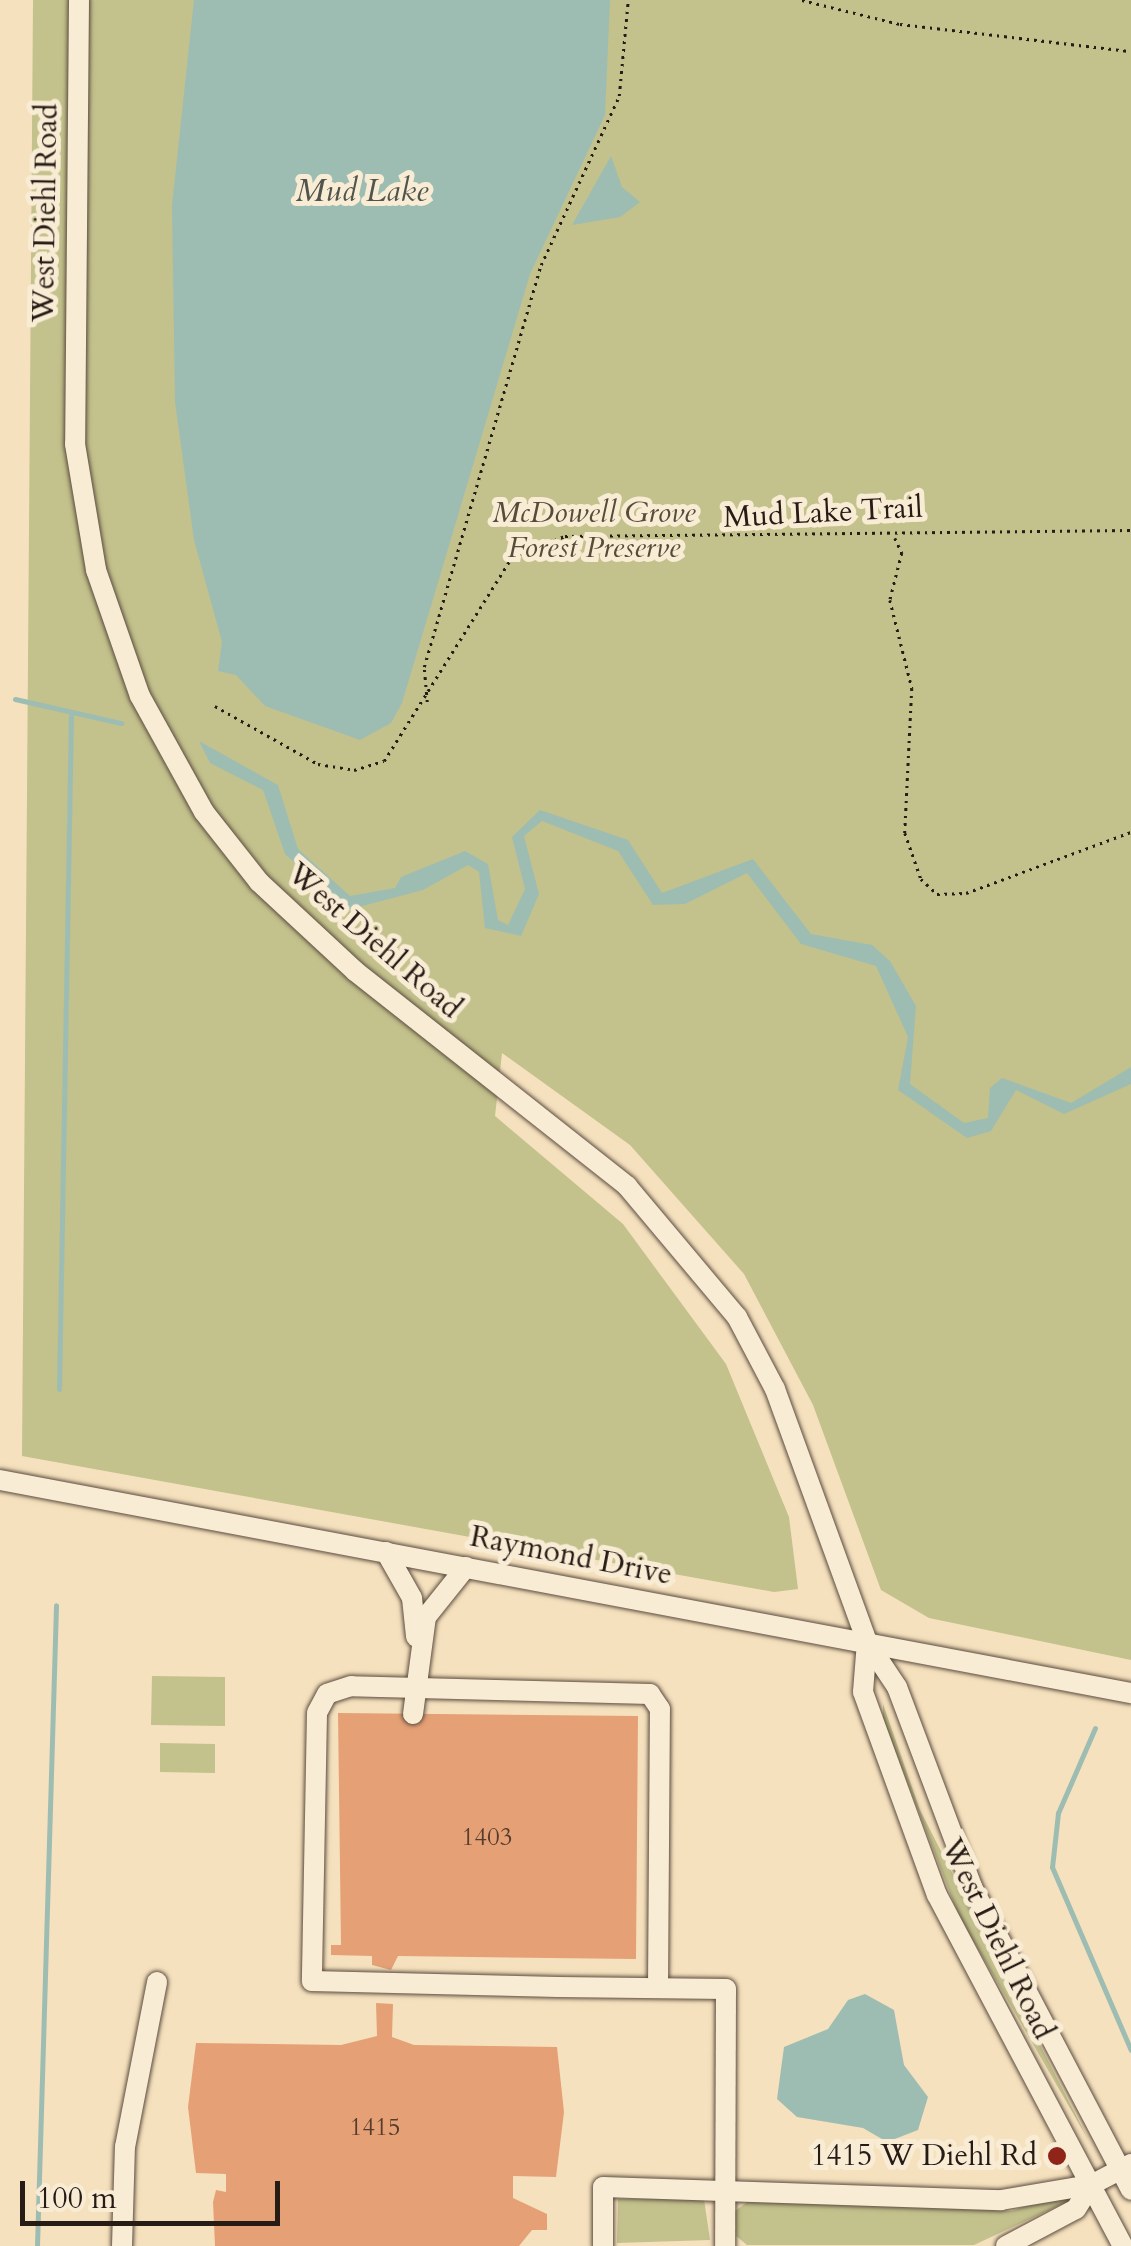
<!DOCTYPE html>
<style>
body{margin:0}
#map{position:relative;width:1131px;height:2246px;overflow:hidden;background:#f6e1be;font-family:Cardo,serif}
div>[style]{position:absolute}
.green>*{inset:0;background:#c3c18c}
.water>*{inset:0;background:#9dbdb3}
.stream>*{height:5px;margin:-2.5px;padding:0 2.5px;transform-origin:2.5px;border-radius:2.5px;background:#9dbdb3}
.building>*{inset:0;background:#e5a075}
.path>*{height:2.5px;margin-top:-1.25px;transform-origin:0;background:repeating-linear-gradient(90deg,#261b15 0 2.5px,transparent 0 7.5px)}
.roads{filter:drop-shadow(0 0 2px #5a4c3f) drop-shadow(0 0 2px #5a4c3f)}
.minor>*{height:20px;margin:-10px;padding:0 10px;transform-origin:10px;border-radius:10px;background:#f9ecd5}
.dots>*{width:28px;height:28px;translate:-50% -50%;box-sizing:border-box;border:5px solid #f9ecd5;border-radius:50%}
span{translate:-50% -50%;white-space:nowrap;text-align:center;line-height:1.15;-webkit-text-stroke:10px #f9ecd5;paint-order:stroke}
.number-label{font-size:25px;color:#563c2d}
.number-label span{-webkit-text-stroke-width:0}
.street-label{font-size:30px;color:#261b15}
.park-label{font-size:30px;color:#554d39;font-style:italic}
.poi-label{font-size:30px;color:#261b15}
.right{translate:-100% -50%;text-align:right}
.water-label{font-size:32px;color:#50544c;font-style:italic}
.scale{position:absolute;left:20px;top:2181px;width:260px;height:45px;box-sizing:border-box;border:5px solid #261b15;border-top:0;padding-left:12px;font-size:30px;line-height:35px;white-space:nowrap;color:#261b15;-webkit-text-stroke:8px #f9ecd5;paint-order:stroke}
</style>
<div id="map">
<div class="green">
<div style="clip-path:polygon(33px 0,1131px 0,1131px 1660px,929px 1618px,881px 1590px,813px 1405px,744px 1274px,630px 1145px,502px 1053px,495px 1116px,623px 1224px,726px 1364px,789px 1517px,798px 1589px,774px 1592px,22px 1456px)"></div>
<div style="clip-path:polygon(152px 1676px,225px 1677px,225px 1726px,151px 1725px)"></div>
<div style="clip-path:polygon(883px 1704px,920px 1810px,1089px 2141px,959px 1916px,883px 1719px)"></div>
<div style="clip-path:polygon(160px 1743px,215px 1744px,215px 1773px,160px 1772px)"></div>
<div style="clip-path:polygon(1072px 2190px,1077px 2197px,974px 2245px,747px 2245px,736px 2236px,735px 2211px,750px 2200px,1012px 2211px)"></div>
<div style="clip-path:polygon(618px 2199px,704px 2199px,710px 2240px,617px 2243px)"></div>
</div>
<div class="water">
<div style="clip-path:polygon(194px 0,610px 0,605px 115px,530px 274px,402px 703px,391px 723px,360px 740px,265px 706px,236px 675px,218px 671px,222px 642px,194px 540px,175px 402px,172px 205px)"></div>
<div style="clip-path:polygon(611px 156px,622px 187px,640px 202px,620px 217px,572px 225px)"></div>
<div style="clip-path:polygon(199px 741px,278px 785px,298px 849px,350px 896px,395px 888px,401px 877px,465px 851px,488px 864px,498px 920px,508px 925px,525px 889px,512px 837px,540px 810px,628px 840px,662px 893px,753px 859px,811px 934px,872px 945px,890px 961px,916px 1006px,910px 1084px,964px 1123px,988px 1118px,990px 1088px,1002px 1078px,1071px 1103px,1131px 1067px,1131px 1084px,1064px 1114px,1016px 1090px,991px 1131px,967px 1138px,898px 1090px,908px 1037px,876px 966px,801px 944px,747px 873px,685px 904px,653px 905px,618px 851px,542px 821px,524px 836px,539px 894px,521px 936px,485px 928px,479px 872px,468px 865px,423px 890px,347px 910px,285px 854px,263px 790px,210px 763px)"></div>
<div style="clip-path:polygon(865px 1994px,894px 2010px,904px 2065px,928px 2097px,918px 2130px,887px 2142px,863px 2128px,797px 2117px,777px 2099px,784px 2047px,828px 2029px,848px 2000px)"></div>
</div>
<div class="stream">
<div style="left:15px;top:699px;width:109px;rotate:12.8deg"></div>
<div style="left:59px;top:1389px;width:674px;rotate:-88.98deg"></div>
<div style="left:1095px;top:1728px;width:93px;rotate:113.5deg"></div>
<div style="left:1058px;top:1813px;width:54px;rotate:96.3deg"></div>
<div style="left:1052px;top:1867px;width:199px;rotate:66.7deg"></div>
<div style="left:37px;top:2246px;width:641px;rotate:-88.3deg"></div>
</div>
<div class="building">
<div style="clip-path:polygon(338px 1713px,638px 1716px,636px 1959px,398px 1956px,391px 1970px,372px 1965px,372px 1956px,331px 1955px,331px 1945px,341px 1945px)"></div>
<div style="clip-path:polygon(376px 2003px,393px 2004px,392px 2037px,414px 2045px,557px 2047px,564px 2112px,556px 2177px,513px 2176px,513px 2198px,547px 2214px,547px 2230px,532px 2230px,519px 2246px,215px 2246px,213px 2202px,216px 2190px,226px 2192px,226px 2174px,196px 2173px,188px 2107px,196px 2043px,341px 2045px,377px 2036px)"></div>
</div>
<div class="path">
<div style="left:802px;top:0;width:101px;rotate:13.8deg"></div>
<div style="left:900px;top:24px;width:233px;rotate:6.7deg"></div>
<div style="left:895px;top:538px;width:17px;rotate:65deg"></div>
<div style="left:902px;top:553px;width:49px;rotate:104.3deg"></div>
<div style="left:890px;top:600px;width:91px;rotate:76deg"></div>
<div style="left:912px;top:688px;width:145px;rotate:92.8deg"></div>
<div style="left:905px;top:833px;width:49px;rotate:70.8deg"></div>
<div style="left:921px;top:879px;width:22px;rotate:43deg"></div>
<div style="left:937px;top:894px;width:29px;rotate:-2deg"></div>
<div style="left:966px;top:893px;width:176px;rotate:-20.3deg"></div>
<div style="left:427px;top:702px;width:35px;rotate:-95deg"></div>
<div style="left:424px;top:667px;width:419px;rotate:-73.8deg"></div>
<div style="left:541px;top:265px;width:186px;rotate:-65.2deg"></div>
<div style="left:619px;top:96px;width:96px;rotate:-84.6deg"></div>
<div style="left:215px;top:706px;width:118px;rotate:29.4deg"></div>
<div style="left:318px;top:764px;width:36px;rotate:9deg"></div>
<div style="left:354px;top:770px;width:31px;rotate:-17deg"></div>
<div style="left:384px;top:761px;width:241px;rotate:-57.9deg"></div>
<div style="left:512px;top:557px;width:57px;rotate:-21.6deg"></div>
<div style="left:565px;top:536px;width:566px;rotate:-0.61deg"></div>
</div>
<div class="roads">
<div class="minor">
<div style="left:79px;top:0;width:444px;rotate:90.5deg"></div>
<div style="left:75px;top:444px;width:128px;rotate:80.5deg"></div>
<div style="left:96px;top:570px;width:133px;rotate:70.8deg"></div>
<div style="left:140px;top:696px;width:132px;rotate:61.1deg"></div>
<div style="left:204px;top:812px;width:89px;rotate:51.8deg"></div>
<div style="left:259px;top:882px;width:131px;rotate:42.8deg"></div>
<div style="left:355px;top:971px;width:347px;rotate:38.3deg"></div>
<div style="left:627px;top:1186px;width:171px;rotate:50deg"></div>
<div style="left:737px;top:1317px;width:81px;rotate:62.2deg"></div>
<div style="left:775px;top:1389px;width:269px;rotate:70deg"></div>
<div style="left:867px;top:1642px;width:54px;rotate:56.3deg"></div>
<div style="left:897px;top:1687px;width:214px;rotate:69.4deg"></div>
<div style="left:972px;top:1887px;width:342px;rotate:62.3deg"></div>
<div style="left:0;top:1480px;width:1151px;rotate:10.67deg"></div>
<div style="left:386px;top:1552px;width:53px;rotate:60.5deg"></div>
<div style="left:412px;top:1598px;width:39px;rotate:84deg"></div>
<div style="left:867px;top:1642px;width:50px;rotate:94.6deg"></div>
<div style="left:863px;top:1692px;width:216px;rotate:70deg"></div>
<div style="left:937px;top:1895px;width:397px;rotate:62.1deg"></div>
<div style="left:413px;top:1714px;width:98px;rotate:-82.4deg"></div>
<div style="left:426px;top:1617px;width:64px;rotate:-51.3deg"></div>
<div style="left:658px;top:1988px;width:279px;rotate:-89.6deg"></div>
<div style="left:660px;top:1709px;width:18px;rotate:-124deg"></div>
<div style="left:650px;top:1694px;width:299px;rotate:-178.5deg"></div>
<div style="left:351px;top:1686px;width:25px;rotate:162deg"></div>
<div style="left:327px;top:1694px;width:21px;rotate:118deg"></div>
<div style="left:317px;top:1713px;width:268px;rotate:91.1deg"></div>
<div style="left:312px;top:1981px;width:246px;rotate:1.4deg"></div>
<div style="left:558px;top:1987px;width:168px;rotate:0.7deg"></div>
<div style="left:726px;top:1989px;width:257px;rotate:90.2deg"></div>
<div style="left:122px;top:2246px;width:99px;rotate:-88.3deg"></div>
<div style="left:125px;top:2147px;width:168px;rotate:-79deg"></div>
<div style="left:603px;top:2246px;width:59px;rotate:-90deg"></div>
<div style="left:603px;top:2187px;width:398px;rotate:1.9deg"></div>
<div style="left:1001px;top:2200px;width:91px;rotate:-9.5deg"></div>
<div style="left:1006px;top:2246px;width:79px;rotate:-27.9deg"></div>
<div style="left:1076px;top:2209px;width:28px;rotate:-58deg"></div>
<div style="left:1091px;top:2185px;width:45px;rotate:-27.7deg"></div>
</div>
</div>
<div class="dots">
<div style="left:1057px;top:2156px;background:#8f2418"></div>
</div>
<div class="number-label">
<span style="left:487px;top:1837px">1403</span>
<span style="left:375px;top:2127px">1415</span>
</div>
<div class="street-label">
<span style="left:46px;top:213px;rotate:-89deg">West Diehl Road</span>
<span style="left:823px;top:513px;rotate:-3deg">Mud Lake Trail</span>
<span style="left:374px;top:941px;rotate:41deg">West Diehl Road</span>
<span style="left:571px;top:1556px;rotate:11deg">Raymond Drive</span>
<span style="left:997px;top:1939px;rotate:64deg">West Diehl Road</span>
</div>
<div class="park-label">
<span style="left:594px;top:530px">McDowell Grove<br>Forest Preserve</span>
</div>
<div class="poi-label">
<span class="right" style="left:1037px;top:2156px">1415 W Diehl Rd</span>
</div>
<div class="water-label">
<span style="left:362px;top:191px">Mud Lake</span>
</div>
<div class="scale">100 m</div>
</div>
